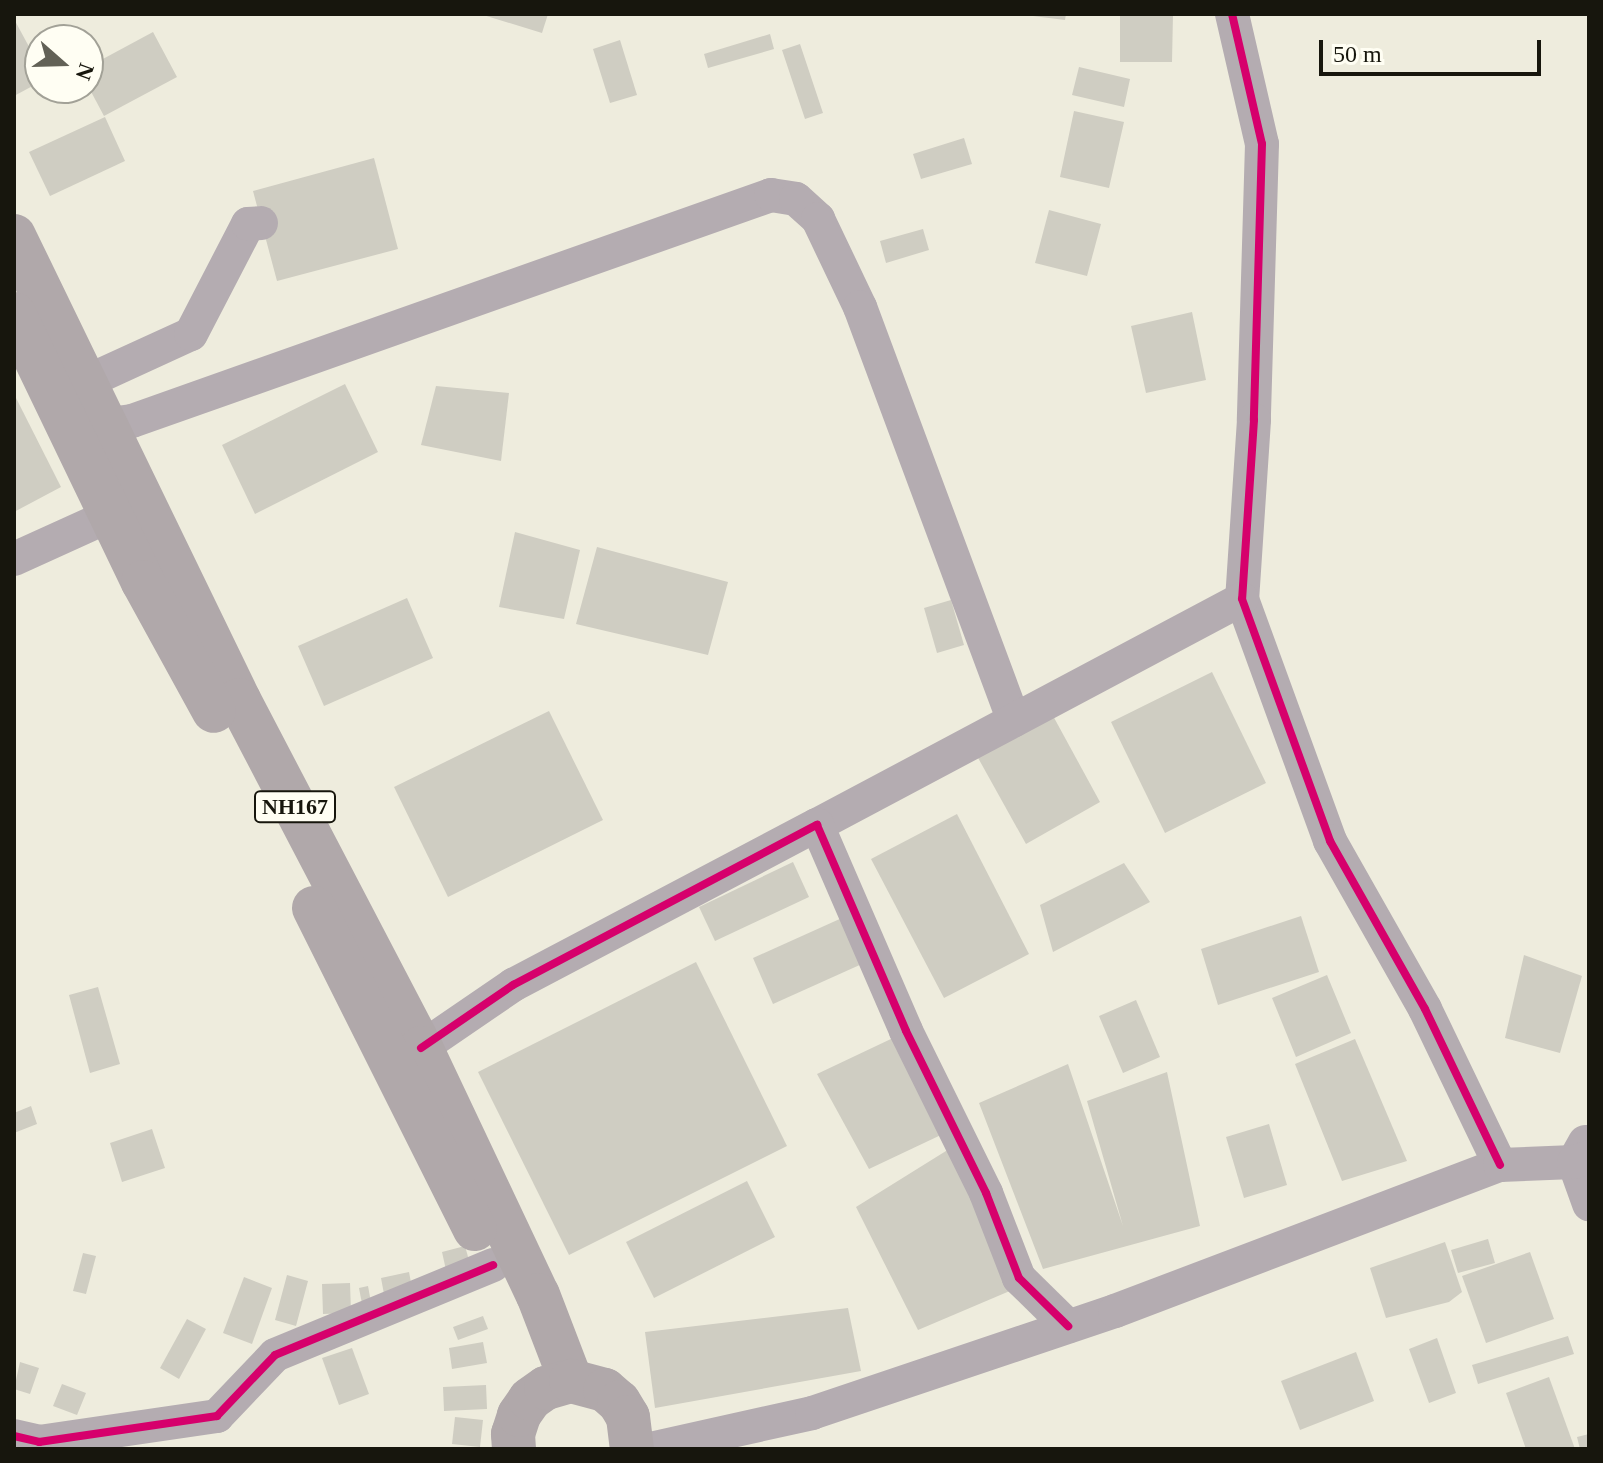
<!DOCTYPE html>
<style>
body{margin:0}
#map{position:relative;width:1603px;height:1463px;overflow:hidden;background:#eeecdd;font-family:Georgia,serif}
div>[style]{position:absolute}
.building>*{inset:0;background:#cfcdc2}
.minor>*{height:34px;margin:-17px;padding:0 17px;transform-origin:17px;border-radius:17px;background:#b4acb1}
.highway>*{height:44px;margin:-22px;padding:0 22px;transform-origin:22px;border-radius:22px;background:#b0a8aa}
.cycleway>*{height:8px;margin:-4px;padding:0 4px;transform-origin:4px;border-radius:4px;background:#d6006c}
span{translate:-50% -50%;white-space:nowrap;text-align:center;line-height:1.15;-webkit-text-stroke:8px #fffef3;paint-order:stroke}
.shield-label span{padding:2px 6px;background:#fffef3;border:2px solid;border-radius:6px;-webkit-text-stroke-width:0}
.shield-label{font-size:22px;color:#17160d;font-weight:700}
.frame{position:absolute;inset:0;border:16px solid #17160d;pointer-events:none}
.north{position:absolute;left:24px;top:24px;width:80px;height:80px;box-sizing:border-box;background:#fffef3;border:2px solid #a2a197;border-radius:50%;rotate:110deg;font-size:22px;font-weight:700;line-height:32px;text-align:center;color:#17160d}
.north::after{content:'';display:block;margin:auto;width:28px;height:36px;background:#626156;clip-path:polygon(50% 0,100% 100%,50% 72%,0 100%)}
.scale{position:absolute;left:1319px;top:40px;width:222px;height:36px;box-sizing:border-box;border:4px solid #17160d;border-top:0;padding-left:10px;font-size:24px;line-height:28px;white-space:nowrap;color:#17160d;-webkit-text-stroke:6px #fffef3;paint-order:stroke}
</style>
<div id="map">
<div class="building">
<div style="clip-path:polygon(480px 14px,548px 14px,542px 33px)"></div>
<div style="clip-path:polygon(1017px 14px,1066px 14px,1065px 20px)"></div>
<div style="clip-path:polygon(1120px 14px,1173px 14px,1172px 62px,1120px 62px)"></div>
<div style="clip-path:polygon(14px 19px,40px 67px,40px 82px,14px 96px)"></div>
<div style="clip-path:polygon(153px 32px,177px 77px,104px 116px,88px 86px,88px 67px)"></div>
<div style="clip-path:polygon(770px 34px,774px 49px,708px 68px,704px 54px)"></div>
<div style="clip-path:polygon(620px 40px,637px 95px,610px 103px,593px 49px)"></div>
<div style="clip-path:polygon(800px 44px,823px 113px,805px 119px,782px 50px)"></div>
<div style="clip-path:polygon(1079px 67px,1130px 79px,1124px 107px,1072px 95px)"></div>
<div style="clip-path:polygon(1074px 111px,1124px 122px,1109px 188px,1060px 177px)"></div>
<div style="clip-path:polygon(105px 117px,125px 161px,50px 196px,29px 152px)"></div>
<div style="clip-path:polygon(964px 138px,972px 164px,921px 179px,913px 154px)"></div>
<div style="clip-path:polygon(374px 158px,398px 249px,277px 281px,253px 191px)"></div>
<div style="clip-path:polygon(1049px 210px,1101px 224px,1087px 276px,1035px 263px)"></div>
<div style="clip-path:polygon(923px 229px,929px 250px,886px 263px,880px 241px)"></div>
<div style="clip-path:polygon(1192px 312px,1206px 380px,1146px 393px,1131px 326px)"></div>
<div style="clip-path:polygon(345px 384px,378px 452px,255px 514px,222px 445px)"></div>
<div style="clip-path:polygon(436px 386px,509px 393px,501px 461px,421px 445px)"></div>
<div style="clip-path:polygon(14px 394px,61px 487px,14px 512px)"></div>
<div style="clip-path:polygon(515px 532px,580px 550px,564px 619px,499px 607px)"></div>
<div style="clip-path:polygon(597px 547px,728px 582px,708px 655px,576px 624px)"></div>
<div style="clip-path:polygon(407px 598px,433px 658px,324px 706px,298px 646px)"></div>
<div style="clip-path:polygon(951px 600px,964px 645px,937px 653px,924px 608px)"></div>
<div style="clip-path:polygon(1212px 672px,1266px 783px,1165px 833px,1111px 722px)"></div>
<div style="clip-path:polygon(549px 711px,603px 820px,448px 897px,394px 787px)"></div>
<div style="clip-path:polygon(1052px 714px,1100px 802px,1026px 844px,977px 756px)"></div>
<div style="clip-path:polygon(957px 814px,1029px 954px,944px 998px,871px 859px)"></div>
<div style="clip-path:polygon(793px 862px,809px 897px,715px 941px,699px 907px)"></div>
<div style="clip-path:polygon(1124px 863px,1150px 902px,1053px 952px,1040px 905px)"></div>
<div style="clip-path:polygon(853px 913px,873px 959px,773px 1004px,753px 958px)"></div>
<div style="clip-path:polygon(1301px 916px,1319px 972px,1218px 1005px,1201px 949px)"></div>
<div style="clip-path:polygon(1524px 955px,1582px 976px,1560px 1053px,1505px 1038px)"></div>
<div style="clip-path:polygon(696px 962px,787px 1146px,569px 1255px,478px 1072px)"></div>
<div style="clip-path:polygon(1327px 975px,1351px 1033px,1296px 1057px,1272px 998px)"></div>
<div style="clip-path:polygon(98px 987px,120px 1064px,90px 1073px,69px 995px)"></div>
<div style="clip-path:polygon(1136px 1000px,1160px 1057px,1123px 1073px,1099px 1016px)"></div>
<div style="clip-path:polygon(893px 1038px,943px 1134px,869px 1169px,817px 1074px)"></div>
<div style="clip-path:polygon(1355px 1039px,1407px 1161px,1342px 1181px,1295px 1064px)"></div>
<div style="clip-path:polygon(1068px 1064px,1123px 1226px,1087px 1101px,1167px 1072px,1200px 1226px,1043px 1269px,979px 1103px)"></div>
<div style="clip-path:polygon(31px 1106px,37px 1124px,14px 1133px,14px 1113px)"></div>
<div style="clip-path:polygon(1269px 1124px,1287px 1185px,1244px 1198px,1226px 1137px)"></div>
<div style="clip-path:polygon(152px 1129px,165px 1168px,122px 1182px,110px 1143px)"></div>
<div style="clip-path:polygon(954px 1146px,1024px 1285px,918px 1330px,856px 1207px)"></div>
<div style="clip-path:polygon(747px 1181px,775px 1237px,654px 1298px,626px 1242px)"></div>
<div style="clip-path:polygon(1488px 1239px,1495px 1263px,1458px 1273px,1451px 1250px)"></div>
<div style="clip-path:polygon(1445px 1242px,1462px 1292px,1449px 1302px,1386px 1318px,1370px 1268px)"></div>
<div style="clip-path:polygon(465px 1246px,470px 1264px,446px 1270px,442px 1252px)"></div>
<div style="clip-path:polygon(1530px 1252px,1554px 1319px,1486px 1343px,1462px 1276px)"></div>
<div style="clip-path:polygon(83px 1253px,96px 1256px,86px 1294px,73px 1291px)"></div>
<div style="clip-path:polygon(409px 1272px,412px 1288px,384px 1294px,381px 1278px)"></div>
<div style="clip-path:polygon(287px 1275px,308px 1281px,296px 1326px,275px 1320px)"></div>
<div style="clip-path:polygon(244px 1277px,272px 1288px,252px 1344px,223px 1333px)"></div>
<div style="clip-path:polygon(350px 1283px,351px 1313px,323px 1314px,322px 1284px)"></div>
<div style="clip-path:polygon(368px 1286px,372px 1308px,363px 1309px,359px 1288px)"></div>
<div style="clip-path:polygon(848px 1308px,861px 1371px,655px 1408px,645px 1332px)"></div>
<div style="clip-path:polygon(483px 1316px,488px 1329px,458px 1340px,453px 1327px)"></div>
<div style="clip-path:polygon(187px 1319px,206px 1329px,179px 1379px,160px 1368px)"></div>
<div style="clip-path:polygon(1568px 1336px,1574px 1354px,1478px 1384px,1472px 1365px)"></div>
<div style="clip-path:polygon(1437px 1338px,1456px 1393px,1429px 1403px,1409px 1349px)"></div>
<div style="clip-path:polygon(483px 1342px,487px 1363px,452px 1369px,449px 1348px)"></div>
<div style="clip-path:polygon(352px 1348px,369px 1394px,339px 1405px,322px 1358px)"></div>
<div style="clip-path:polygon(1356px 1352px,1374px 1401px,1300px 1430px,1281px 1381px)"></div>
<div style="clip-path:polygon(20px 1362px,39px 1368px,30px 1394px,14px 1389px)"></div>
<div style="clip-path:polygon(1549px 1377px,1575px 1449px,1526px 1449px,1506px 1393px)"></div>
<div style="clip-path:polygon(62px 1384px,86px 1393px,77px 1415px,53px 1406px)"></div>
<div style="clip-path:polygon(486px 1385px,487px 1409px,444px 1411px,443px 1387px)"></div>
<div style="clip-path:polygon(455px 1417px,483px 1420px,480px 1447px,452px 1444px)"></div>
<div style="clip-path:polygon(1589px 1434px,1589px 1449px,1580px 1449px,1577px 1437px)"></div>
</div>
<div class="minor">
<div style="left:1232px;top:14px;width:133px;rotate:77deg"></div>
<div style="left:1262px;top:144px;width:276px;rotate:91.7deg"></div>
<div style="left:1254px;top:420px;width:179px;rotate:93.8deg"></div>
<div style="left:1242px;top:599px;width:258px;rotate:70deg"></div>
<div style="left:1330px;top:841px;width:193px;rotate:60.5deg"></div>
<div style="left:1425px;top:1009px;width:173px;rotate:64.3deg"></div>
<div style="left:86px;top:382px;width:115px;rotate:-24.6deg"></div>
<div style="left:191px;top:334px;width:124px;rotate:-62.6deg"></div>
<div style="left:248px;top:224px;width:13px;rotate:-4deg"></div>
<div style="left:108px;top:424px;width:24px;rotate:-7deg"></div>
<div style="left:132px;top:421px;width:678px;rotate:-19.48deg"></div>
<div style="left:771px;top:195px;width:25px;rotate:9deg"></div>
<div style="left:796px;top:199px;width:30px;rotate:42deg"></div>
<div style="left:818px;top:219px;width:98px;rotate:64.5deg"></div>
<div style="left:860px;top:307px;width:441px;rotate:69.6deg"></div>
<div style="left:14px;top:559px;width:107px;rotate:-24.4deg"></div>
<div style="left:817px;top:825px;width:481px;rotate:-28deg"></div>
<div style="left:421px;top:1048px;width:112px;rotate:-34.4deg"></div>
<div style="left:513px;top:985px;width:344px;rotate:-27.8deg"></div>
<div style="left:817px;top:825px;width:224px;rotate:66.6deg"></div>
<div style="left:906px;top:1031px;width:181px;rotate:63.7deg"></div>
<div style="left:986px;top:1193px;width:91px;rotate:68.8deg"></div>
<div style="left:1019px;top:1278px;width:69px;rotate:44.4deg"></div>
<div style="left:1585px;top:1142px;width:23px;rotate:119deg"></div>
<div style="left:1574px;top:1162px;width:45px;rotate:70.3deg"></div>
<div style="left:14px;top:1436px;width:26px;rotate:13deg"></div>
<div style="left:39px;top:1442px;width:180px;rotate:-8.3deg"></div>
<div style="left:217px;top:1416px;width:84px;rotate:-46.4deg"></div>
<div style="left:275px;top:1355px;width:236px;rotate:-22.4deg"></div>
<div style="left:650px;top:1449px;width:166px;rotate:-12.5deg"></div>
<div style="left:812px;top:1413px;width:320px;rotate:-18.6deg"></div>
<div style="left:1115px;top:1311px;width:412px;rotate:-20.8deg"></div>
<div style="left:1500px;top:1165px;width:74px;rotate:-2.3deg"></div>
<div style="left:1574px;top:1162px;width:16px;rotate:-18deg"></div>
</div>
<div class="highway">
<div style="left:14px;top:236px;width:516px;rotate:64.13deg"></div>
<div style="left:239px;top:700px;width:393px;rotate:62.4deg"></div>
<div style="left:421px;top:1048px;width:273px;rotate:64.7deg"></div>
<div style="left:538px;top:1295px;width:92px;rotate:69deg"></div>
<div style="left:14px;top:314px;width:297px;rotate:64.3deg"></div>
<div style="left:143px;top:582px;width:147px;rotate:61.2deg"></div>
<div style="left:314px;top:908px;width:359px;rotate:63.4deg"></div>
<div style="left:514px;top:1449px;width:15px;rotate:-94deg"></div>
<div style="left:513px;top:1434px;width:20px;rotate:-72deg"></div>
<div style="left:519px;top:1415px;width:19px;rotate:-55deg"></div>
<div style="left:530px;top:1399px;width:19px;rotate:-35deg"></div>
<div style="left:546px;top:1388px;width:26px;rotate:-16deg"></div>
<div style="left:571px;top:1381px;width:35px;rotate:15deg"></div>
<div style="left:605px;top:1390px;width:18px;rotate:41deg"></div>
<div style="left:619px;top:1402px;width:17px;rotate:59deg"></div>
<div style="left:628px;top:1417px;width:32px;rotate:83deg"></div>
</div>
<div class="cycleway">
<div style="left:1232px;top:14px;width:133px;rotate:77deg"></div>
<div style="left:1262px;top:144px;width:276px;rotate:91.7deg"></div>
<div style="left:1254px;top:420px;width:179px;rotate:93.8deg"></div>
<div style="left:1242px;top:599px;width:258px;rotate:70deg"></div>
<div style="left:1330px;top:841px;width:193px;rotate:60.5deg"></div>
<div style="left:1425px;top:1009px;width:173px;rotate:64.3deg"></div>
<div style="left:421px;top:1048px;width:112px;rotate:-34.4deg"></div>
<div style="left:513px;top:985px;width:344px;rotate:-27.8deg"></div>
<div style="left:817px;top:825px;width:224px;rotate:66.6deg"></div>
<div style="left:906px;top:1031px;width:181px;rotate:63.7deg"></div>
<div style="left:986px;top:1193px;width:91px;rotate:68.8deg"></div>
<div style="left:1019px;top:1278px;width:69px;rotate:44.4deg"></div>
<div style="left:14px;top:1436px;width:26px;rotate:13deg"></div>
<div style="left:39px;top:1442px;width:180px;rotate:-8.3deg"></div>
<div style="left:217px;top:1416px;width:84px;rotate:-46.4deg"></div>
<div style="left:275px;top:1355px;width:236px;rotate:-22.4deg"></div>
</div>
<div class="shield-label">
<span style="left:295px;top:807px">NH167</span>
</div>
<div class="frame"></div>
<div class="north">N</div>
<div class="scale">50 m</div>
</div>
